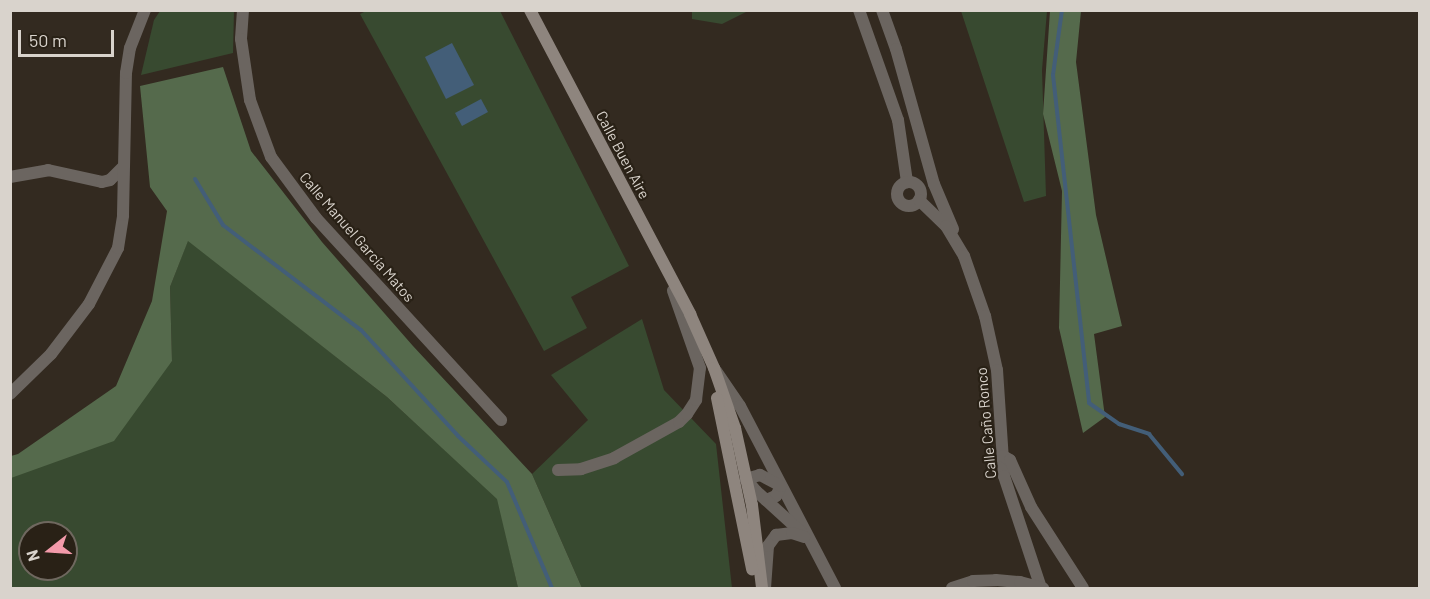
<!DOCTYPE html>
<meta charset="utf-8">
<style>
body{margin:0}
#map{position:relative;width:1430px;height:599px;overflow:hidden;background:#332a20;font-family:Barlow,sans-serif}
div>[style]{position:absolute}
.green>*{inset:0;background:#384a30}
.forest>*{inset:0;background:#556a4c}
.water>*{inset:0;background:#435e78}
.stream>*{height:4px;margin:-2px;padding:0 2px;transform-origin:2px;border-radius:2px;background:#435e78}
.minor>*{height:12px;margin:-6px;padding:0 6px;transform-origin:6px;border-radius:6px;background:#6b6560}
.minor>.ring{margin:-6px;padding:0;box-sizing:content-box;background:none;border:12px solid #6b6560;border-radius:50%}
.secondary>*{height:12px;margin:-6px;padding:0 6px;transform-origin:6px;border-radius:6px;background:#8e857e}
span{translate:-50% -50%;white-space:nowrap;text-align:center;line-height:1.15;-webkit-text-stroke:4.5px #292116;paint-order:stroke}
.street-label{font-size:15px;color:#d9d3cc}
.frame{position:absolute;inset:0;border:12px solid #d9d3cc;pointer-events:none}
.north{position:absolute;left:18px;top:521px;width:60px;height:60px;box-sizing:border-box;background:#292116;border:2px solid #6f685f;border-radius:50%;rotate:253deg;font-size:16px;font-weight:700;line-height:24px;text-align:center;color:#d9d3cc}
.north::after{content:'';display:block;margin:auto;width:21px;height:27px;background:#f39aaa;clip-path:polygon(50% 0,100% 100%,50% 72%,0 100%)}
.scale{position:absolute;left:18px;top:30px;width:96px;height:27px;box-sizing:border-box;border:3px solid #d9d3cc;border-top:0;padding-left:8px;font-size:18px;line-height:21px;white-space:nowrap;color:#d9d3cc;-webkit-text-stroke:4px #292116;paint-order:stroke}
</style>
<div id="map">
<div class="green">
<div style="clip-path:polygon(368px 10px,500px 11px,629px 266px,571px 297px,587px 328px,544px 351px,360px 14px)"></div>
<div style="clip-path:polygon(160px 11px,234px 11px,233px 53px,141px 75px,154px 20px)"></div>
<div style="clip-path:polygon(692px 11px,692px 10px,748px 11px,722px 24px,692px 19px)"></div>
<div style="clip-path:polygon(961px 11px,1047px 11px,1042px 70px,1046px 196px,1024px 202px)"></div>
<div style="clip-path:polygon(evenodd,188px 240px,387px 397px,498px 499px,518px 588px,11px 588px,10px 476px,172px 361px,170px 287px,188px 240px,30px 533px,66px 533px,66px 569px,30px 569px,30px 533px)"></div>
<div style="clip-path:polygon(642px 319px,664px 390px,716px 444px,732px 588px,582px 588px,532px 474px,588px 420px,551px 375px)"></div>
</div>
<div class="forest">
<div style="clip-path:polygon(1050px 11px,1081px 11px,1076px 62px,1096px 215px,1122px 326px,1094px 334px,1105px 417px,1083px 433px,1059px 328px,1062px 191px,1043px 114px)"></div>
<div style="clip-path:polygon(223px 67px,251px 151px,322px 242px,413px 346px,532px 474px,582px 588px,518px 588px,497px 499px,387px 397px,188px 241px,170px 287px,172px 361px,114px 441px,11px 478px,11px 456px,18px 454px,116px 386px,152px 301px,167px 211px,150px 187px,140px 86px)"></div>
</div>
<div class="water">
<div style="clip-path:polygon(452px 43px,474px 85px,446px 99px,425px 57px)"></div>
<div style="clip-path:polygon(481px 99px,488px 112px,462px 126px,455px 113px)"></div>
</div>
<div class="stream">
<div style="left:1062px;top:10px;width:66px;rotate:97.9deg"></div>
<div style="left:1053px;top:75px;width:330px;rotate:83.7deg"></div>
<div style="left:1089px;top:403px;width:37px;rotate:35deg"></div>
<div style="left:1119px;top:424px;width:32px;rotate:18deg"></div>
<div style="left:1149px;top:434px;width:52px;rotate:50.5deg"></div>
<div style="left:195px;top:179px;width:54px;rotate:58.7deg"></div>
<div style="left:223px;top:225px;width:173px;rotate:37.3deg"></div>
<div style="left:361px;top:330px;width:144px;rotate:47.5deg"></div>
<div style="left:458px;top:436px;width:67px;rotate:43.2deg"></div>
<div style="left:507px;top:482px;width:115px;rotate:67deg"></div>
</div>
<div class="minor">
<div style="left:243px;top:10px;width:29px;rotate:94deg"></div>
<div style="left:241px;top:39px;width:62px;rotate:81.6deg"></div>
<div style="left:250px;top:100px;width:61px;rotate:69.8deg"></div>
<div style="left:271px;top:157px;width:76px;rotate:53.6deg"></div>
<div style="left:316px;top:218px;width:274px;rotate:47.5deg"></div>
<div style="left:859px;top:10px;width:117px;rotate:70.5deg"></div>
<div style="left:898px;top:120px;width:63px;rotate:81.7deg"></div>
<div style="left:882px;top:10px;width:41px;rotate:70.3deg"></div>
<div style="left:896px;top:49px;width:140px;rotate:74.3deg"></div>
<div style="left:934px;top:184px;width:49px;rotate:67.1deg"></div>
<div style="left:10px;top:177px;width:39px;rotate:-10deg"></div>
<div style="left:48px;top:170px;width:55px;rotate:12.5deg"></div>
<div style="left:102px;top:182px;width:8px;rotate:-14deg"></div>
<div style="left:110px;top:180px;width:17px;rotate:-45deg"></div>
<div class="ring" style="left:897px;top:182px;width:12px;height:12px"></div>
<div style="left:919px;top:200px;width:37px;rotate:44deg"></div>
<div style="left:946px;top:226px;width:35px;rotate:59deg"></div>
<div style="left:964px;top:256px;width:64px;rotate:70.7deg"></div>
<div style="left:985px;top:316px;width:55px;rotate:77.5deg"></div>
<div style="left:997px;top:370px;width:106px;rotate:86.2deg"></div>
<div style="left:1004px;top:476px;width:118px;rotate:71.7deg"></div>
<div style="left:716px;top:371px;width:42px;rotate:55.6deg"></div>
<div style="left:740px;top:406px;width:205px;rotate:62.4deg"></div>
<div style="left:10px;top:394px;width:57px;rotate:-44.3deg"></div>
<div style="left:51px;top:354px;width:63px;rotate:-52.8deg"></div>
<div style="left:89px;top:304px;width:63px;rotate:-62.6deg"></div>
<div style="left:118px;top:248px;width:33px;rotate:-81deg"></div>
<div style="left:123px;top:215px;width:142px;rotate:-88.8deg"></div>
<div style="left:126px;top:73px;width:25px;rotate:-81deg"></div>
<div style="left:130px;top:48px;width:41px;rotate:-68.5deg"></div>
<div style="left:1003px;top:456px;width:8px;rotate:30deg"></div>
<div style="left:1010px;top:460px;width:51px;rotate:65.9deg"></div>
<div style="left:1031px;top:507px;width:96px;rotate:57.3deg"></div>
<div style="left:558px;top:470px;width:23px;rotate:-2deg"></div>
<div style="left:581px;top:469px;width:35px;rotate:-18deg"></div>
<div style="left:614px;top:458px;width:74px;rotate:-29deg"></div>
<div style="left:679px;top:422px;width:11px;rotate:-45deg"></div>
<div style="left:687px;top:414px;width:17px;rotate:-57deg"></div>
<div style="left:696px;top:400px;width:32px;rotate:-83deg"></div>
<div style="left:700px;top:368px;width:82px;rotate:-109.3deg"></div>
<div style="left:766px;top:500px;width:11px;rotate:-22deg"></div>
<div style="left:776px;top:496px;width:11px;rotate:-63deg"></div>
<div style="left:781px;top:486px;width:24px;rotate:-152deg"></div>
<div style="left:760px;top:475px;width:15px;rotate:164deg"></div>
<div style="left:746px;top:479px;width:16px;rotate:50deg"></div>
<div style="left:756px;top:491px;width:61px;rotate:42.3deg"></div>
<div style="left:765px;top:588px;width:42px;rotate:-85.9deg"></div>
<div style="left:768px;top:546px;width:14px;rotate:-54deg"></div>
<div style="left:776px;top:535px;width:16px;rotate:-7deg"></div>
<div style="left:792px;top:533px;width:13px;rotate:18deg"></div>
<div style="left:952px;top:588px;width:22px;rotate:-18deg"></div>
<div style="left:973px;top:581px;width:23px;rotate:-2deg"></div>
<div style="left:996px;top:580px;width:24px;rotate:5deg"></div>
<div style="left:1020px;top:582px;width:24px;rotate:15deg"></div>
</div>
<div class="secondary">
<div style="left:530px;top:10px;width:344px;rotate:62.2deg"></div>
<div style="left:690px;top:314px;width:59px;rotate:66deg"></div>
<div style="left:714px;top:368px;width:64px;rotate:70.7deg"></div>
<div style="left:735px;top:428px;width:79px;rotate:77.6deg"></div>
<div style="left:752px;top:505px;width:84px;rotate:83.1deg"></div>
<div style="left:717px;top:398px;width:175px;rotate:78.4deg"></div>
</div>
<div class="street-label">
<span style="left:623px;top:155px;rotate:62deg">Calle Buen Aire</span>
<span style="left:357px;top:237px;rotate:49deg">Calle Manuel García Matos</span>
<span style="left:986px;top:423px;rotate:-95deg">Calle Caño Ronco</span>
</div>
<div class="frame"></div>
<div class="north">N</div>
<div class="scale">50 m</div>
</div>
